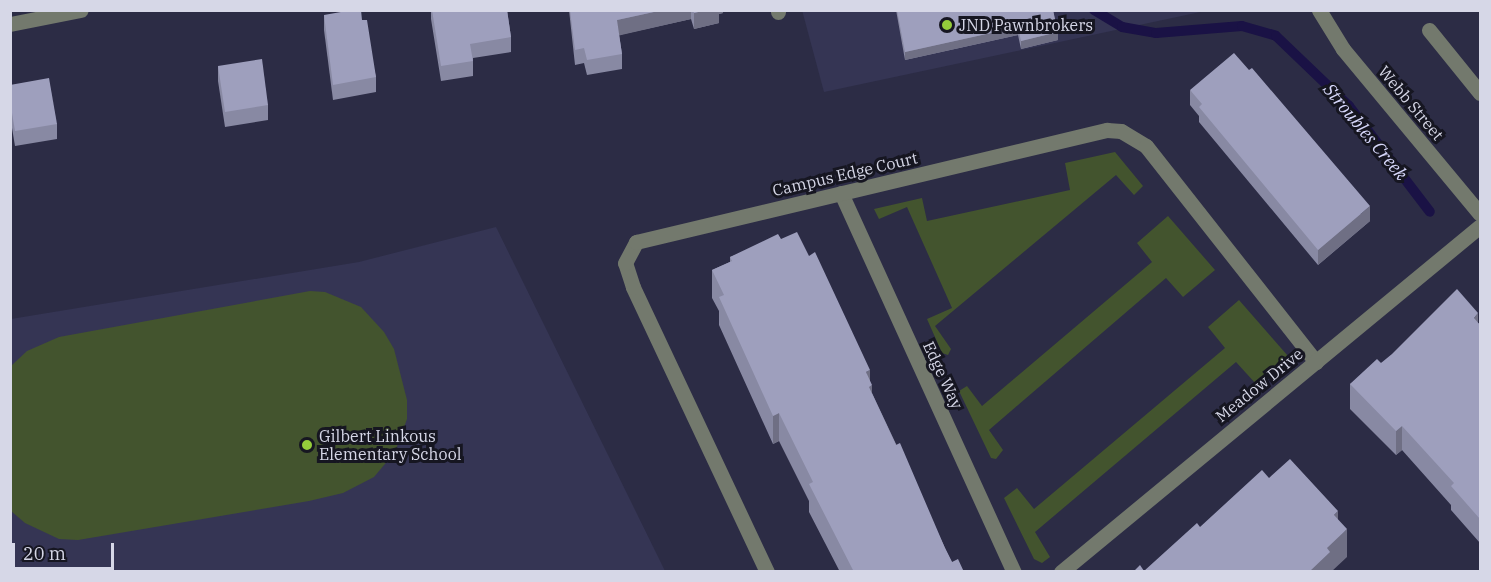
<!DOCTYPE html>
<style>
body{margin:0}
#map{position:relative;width:1491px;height:582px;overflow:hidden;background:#2c2c45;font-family:"IBM Plex Serif",serif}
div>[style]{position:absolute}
.built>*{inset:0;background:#353554}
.green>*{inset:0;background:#43542e}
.stream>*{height:10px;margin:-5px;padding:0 5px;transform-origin:5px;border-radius:5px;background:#1a1245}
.minor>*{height:15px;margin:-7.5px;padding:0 7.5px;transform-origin:7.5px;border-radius:7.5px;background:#73796d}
.wall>*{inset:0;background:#8889a3}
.shaded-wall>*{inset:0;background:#6f6f84}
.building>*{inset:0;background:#9e9fbd}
.dots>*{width:16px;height:16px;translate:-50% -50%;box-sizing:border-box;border:3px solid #161621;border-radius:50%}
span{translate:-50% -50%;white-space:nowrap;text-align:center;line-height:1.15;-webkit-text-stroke:6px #161621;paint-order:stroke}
.poi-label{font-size:16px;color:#d6d7e7}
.left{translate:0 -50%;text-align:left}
.street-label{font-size:16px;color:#d6d7e7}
.water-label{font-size:18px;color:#d6d7fa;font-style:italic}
.frame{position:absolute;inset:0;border:12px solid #d6d7e7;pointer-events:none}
.scale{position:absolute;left:12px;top:543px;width:102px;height:27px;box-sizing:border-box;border:3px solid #d6d7e7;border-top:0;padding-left:8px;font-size:18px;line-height:21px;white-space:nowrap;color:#d6d7e7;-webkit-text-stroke:4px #161621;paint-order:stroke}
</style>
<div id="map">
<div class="built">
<div style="clip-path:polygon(802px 10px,1205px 11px,824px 92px)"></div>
<div style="clip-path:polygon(496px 227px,665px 571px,11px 572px,11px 319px,359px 262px)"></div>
</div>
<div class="green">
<div style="clip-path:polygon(1115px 152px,1143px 186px,1134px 195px,1116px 175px,935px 326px,951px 349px,948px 355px,942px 353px,927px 319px,952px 308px,907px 207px,879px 219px,874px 209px,922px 198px,927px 221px,1070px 190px,1065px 163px)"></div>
<div style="clip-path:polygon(1168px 216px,1215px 270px,1183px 297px,1166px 278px,989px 430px,1003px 450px,996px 459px,991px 458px,959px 391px,967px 386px,982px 406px,1152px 262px,1137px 243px)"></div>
<div style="clip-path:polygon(310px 291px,325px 292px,361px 307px,384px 332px,394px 349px,407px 400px,407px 419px,395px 452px,374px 477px,343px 493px,309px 501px,78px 540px,59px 539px,25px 523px,11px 511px,11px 366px,27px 351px,59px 337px)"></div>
<div style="clip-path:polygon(1239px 300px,1288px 356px,1256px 384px,1236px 362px,1035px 532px,1050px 557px,1042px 563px,1034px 559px,1004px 498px,1017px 488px,1034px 509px,1225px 348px,1208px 327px)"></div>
</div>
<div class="stream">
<div style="left:1094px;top:10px;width:33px;rotate:31deg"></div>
<div style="left:1122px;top:27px;width:35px;rotate:10deg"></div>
<div style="left:1156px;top:33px;width:86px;rotate:-4.7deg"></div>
<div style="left:1242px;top:26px;width:35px;rotate:16deg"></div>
<div style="left:1276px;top:36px;width:101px;rotate:43.8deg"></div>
<div style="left:1349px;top:106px;width:133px;rotate:52.6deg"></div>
</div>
<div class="minor">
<div style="left:778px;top:10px;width:2px;rotate:90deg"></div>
<div style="left:1319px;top:10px;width:46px;rotate:58.4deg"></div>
<div style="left:1343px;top:49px;width:214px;rotate:50.3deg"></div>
<div style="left:10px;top:24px;width:72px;rotate:-11.2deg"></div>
<div style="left:1429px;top:30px;width:81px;rotate:51deg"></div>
<div style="left:841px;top:193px;width:417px;rotate:65.5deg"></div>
<div style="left:767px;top:572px;width:315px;rotate:-115.2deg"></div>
<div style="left:633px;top:287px;width:25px;rotate:-108deg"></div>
<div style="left:625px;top:263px;width:24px;rotate:-62deg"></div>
<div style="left:636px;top:242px;width:484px;rotate:-13.4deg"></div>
<div style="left:1107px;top:130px;width:14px;rotate:4deg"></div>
<div style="left:1121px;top:131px;width:29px;rotate:31deg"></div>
<div style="left:1146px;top:146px;width:275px;rotate:51.8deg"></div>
<div style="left:1061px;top:572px;width:543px;rotate:-39.55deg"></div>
</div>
<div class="wall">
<div style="clip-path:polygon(431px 10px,507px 10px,511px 37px,511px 52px,473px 58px,473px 76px,441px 81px,431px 19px)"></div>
<div style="clip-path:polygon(569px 10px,723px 10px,723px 13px,719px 14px,719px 23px,694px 29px,691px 19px,619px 35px,622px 54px,622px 69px,587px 75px,584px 63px,575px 65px)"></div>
<div style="clip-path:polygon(896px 10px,1053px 10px,1058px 40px,1021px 49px,1018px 35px,905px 60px)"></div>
<div style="clip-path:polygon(324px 15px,362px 20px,376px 77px,376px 92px,333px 100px,324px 30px)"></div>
<div style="clip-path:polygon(218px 66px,268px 105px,268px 120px,225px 127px,218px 81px)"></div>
<div style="clip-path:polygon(10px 85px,57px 124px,57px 139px,15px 146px,10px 116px)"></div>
<div style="clip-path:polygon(1190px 90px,1370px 221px,1318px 265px,1199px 122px,1199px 116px,1190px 105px)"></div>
<div style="clip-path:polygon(781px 239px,870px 382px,872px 393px,945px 548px,952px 562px,964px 572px,840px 572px,809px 512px,809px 501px,779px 441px,773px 444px,719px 325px,719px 311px,712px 298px,712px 270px,730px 262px,730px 257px)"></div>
<div style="clip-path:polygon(1478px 323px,1480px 325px,1480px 543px,1451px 510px,1451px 505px,1402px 450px,1396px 455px,1350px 409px,1350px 384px,1381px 363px)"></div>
</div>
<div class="shaded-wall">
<div style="clip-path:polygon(663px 10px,691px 10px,691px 19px,617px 36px,617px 20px)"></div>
<div style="clip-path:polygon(707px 10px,723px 10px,723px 13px,719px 14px,719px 23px,694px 29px,694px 13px)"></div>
<div style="clip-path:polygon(1018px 27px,1018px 35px,905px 60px,905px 52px)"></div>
<div style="clip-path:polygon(1058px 32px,1058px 40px,1021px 49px,1021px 41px)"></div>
<div style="clip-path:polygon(1370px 206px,1370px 221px,1318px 265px,1318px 250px)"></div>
<div style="clip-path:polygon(1478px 313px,1478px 337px,1474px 318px)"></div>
<div style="clip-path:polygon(870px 370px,870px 386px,872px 385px,872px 413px,866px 372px)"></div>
<div style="clip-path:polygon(779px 413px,779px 441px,773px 444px,773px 416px)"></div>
<div style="clip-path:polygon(1402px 426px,1402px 450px,1396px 455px,1396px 431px)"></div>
<div style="clip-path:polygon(1338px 511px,1338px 536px,1347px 529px,1347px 557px,1331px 572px,1309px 572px,1327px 548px,1334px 515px)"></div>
</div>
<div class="building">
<div style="clip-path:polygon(352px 10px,361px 10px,362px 20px,367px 20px,376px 77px,333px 85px,324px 15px)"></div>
<div style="clip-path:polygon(432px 10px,507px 10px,511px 37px,470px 44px,473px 61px,441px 66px)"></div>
<div style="clip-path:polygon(570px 10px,663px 10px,617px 20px,622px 54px,587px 60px,584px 48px,575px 50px)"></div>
<div style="clip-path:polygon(693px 10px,707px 10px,694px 13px)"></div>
<div style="clip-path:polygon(897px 10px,1053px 10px,1058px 32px,1021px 41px,1018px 27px,905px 52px)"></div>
<div style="clip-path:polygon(1234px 53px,1249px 70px,1252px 68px,1370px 206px,1318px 250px,1199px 107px,1202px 104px,1190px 90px)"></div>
<div style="clip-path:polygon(262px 59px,268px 105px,225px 112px,218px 66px)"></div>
<div style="clip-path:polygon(49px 78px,57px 124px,15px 131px,10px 101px,10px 85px)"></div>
<div style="clip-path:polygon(797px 232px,809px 256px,815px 252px,870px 370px,866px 372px,872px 385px,869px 387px,896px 445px,900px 443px,945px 548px,952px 562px,958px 559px,964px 572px,854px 572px,809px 484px,813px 482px,779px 413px,773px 416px,719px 297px,724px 295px,712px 270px,732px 261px,730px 257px,778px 234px,781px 239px)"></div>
<div style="clip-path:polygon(1457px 289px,1478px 313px,1474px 318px,1480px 325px,1480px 519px,1451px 486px,1454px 483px,1402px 426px,1396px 431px,1350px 384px,1377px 359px,1381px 363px,1392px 354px)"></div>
<div style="clip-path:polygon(1290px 459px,1338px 511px,1334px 515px,1347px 529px,1327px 548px,1330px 552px,1309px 572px,1133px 572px,1140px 565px,1144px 571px,1197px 523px,1200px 527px,1262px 470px,1269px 478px)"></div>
</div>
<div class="dots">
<div style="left:947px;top:25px;background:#95cc3b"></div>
<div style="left:307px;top:445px;background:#95cc3b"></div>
</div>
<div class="poi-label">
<span class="left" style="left:959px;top:25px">JND Pawnbrokers</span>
<span class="left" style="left:319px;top:445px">Gilbert Linkous<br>Elementary School</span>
</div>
<div class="street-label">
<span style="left:1411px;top:103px;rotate:50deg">Webb Street</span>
<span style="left:845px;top:174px;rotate:-13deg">Campus Edge Court</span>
<span style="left:943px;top:375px;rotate:65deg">Edge Way</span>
<span style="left:1259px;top:385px;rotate:-39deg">Meadow Drive</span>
</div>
<div class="water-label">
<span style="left:1365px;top:132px;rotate:50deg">Stroubles Creek</span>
</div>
<div class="frame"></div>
<div class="scale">20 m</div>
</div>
